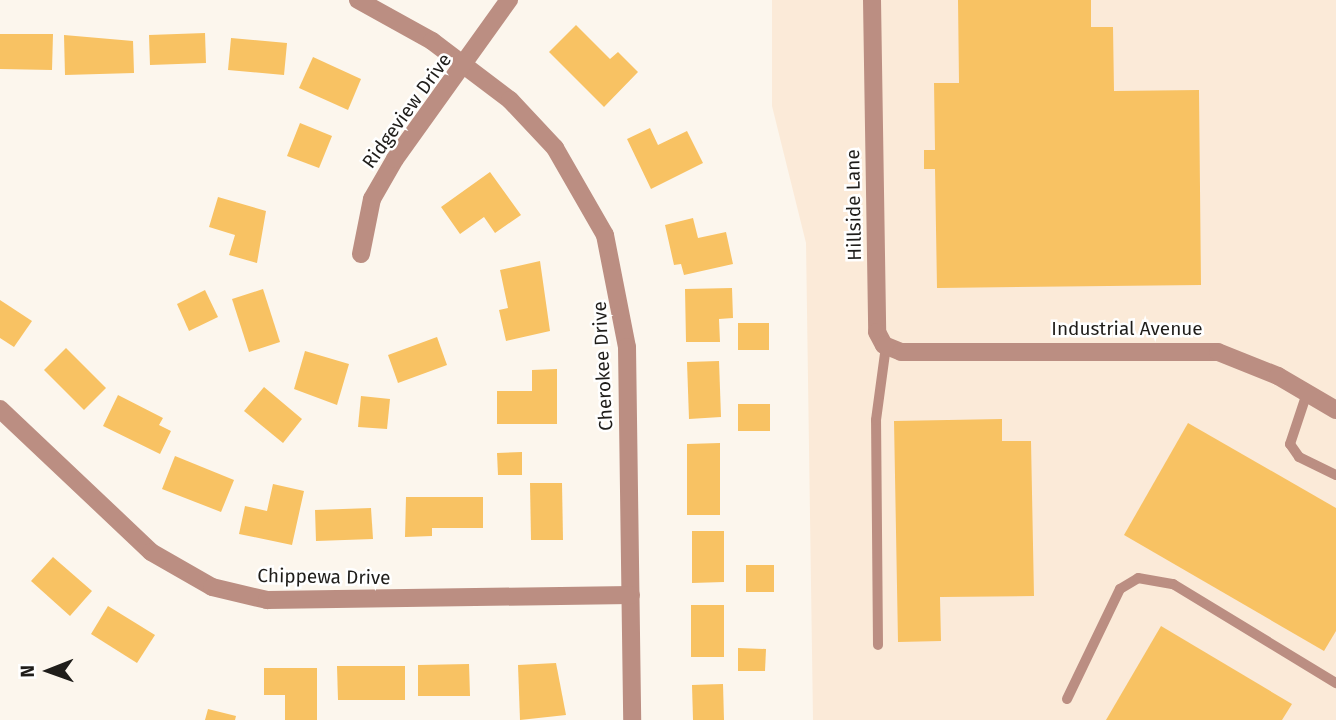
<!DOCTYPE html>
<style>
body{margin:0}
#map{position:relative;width:1336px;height:720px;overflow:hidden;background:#fcf6ed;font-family:"Fira Sans",sans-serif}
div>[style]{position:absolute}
.industrial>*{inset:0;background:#fbead8}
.building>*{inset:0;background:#f8c263}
.lane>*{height:10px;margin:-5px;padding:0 5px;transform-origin:5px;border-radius:5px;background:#bb8e82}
.street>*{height:18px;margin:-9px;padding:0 9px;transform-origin:9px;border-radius:9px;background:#bb8e82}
span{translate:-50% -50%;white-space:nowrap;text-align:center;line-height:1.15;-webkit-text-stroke:5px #fff;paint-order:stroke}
.street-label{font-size:19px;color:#1f1d1a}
.north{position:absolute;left:14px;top:636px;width:70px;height:70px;-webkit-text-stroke:5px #fff;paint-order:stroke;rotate:269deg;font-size:19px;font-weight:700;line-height:28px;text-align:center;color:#1f1d1a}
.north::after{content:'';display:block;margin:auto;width:24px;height:32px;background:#1f1d1a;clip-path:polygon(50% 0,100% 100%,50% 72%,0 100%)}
</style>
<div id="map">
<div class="industrial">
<div style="clip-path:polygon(772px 0,1336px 0,1336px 720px,813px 720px,806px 243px,772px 106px)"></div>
</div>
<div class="building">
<div style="clip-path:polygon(958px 0,1091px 0,1091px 27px,1113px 27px,1114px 91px,1199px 90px,1201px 285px,937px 288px,935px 169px,924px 169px,924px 150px,935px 150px,934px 83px,959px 83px)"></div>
<div style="clip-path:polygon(576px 25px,610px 59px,618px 52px,638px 72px,604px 107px,549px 52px)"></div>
<div style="clip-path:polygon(205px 33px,206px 63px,150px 65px,149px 35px)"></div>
<div style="clip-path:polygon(0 34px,53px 34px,52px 70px,0 69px)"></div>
<div style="clip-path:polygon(64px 35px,133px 41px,134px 73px,65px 75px)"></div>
<div style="clip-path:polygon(231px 38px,287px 43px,284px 75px,228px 70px)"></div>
<div style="clip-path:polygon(313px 57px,361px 79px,348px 110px,299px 88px)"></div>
<div style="clip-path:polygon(300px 123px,332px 136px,319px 168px,287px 156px)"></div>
<div style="clip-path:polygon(650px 128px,658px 145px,687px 131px,703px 163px,651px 189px,627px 139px)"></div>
<div style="clip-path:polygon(490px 172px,521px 215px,495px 233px,484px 217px,460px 234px,441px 207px)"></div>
<div style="clip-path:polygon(218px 197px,266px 211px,257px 263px,229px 255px,235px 235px,209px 227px)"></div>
<div style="clip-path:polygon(693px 218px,698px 238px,726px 232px,733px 264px,684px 275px,681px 264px,674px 265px,665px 225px)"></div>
<div style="clip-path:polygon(540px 261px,550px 331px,506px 341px,499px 310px,508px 308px,500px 270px)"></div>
<div style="clip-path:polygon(732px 288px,733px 318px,719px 319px,720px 342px,686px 342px,685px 289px)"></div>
<div style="clip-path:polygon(263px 289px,280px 342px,249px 352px,232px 299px)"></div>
<div style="clip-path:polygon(205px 290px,218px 317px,189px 331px,177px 304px)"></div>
<div style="clip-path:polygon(0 300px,32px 321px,14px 347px,0 338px)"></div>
<div style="clip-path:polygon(738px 323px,769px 323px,769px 350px,738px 350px)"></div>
<div style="clip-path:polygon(437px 337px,447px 365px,398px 383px,388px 355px)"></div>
<div style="clip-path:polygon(66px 348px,106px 388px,84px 410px,44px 370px)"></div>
<div style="clip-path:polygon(305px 351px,349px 364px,337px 405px,294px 389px)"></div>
<div style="clip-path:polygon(719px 361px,721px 417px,689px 419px,687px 362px)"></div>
<div style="clip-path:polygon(557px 369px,557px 424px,497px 424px,497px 391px,532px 391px,532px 370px)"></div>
<div style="clip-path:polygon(264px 387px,302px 419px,283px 443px,244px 411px)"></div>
<div style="clip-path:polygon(118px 395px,163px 418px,159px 425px,171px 431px,160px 454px,103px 426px)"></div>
<div style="clip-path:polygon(361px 396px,390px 399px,387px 429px,358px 427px)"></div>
<div style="clip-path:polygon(738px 404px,770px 404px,770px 431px,738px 431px)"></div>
<div style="clip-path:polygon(1002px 419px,1002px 441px,1031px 441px,1034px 596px,940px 597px,941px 641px,898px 642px,894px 421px)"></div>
<div style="clip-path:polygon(1188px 423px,1336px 508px,1336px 631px,1324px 651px,1124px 535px)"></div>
<div style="clip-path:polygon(720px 443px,720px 515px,687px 515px,687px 444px)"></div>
<div style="clip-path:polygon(522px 452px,522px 475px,498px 475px,497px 453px)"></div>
<div style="clip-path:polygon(175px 456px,234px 480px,221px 512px,162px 489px)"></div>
<div style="clip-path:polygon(530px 483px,562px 483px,563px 540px,531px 540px)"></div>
<div style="clip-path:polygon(273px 484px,304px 491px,292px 545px,239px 534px,245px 506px,267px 511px)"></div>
<div style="clip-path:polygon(406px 497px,483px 497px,483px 528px,432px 528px,432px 536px,405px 537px)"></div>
<div style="clip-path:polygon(371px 508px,373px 539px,316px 541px,315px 510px)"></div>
<div style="clip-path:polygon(692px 531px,724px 531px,724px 582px,692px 583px)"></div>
<div style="clip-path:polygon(53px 557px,92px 591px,70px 616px,31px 581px)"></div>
<div style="clip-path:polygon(746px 565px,774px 565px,774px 592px,746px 592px)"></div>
<div style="clip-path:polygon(691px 605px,724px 605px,724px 657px,691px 657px)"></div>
<div style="clip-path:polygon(108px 606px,155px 635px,137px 663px,91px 634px)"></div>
<div style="clip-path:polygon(1161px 626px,1292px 704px,1282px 720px,1106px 720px)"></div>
<div style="clip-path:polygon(738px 648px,766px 649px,765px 671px,738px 671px)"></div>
<div style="clip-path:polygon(556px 663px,566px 715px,520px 720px,518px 665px)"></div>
<div style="clip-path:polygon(469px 664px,470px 696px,418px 696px,418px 665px)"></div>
<div style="clip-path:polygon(337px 666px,405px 666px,405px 700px,338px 700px)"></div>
<div style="clip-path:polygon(264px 668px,317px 668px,317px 720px,285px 720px,285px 695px,264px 695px)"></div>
<div style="clip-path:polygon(723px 684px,724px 720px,693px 720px,692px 685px)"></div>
<div style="clip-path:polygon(208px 709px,236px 716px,235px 720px,205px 720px)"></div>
</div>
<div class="lane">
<div style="left:1307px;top:393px;width:54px;rotate:108.4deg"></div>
<div style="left:1290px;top:444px;width:16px;rotate:55deg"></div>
<div style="left:1299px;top:457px;width:41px;rotate:25.9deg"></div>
<div style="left:878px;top:645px;width:225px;rotate:-90.5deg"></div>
<div style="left:876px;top:420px;width:75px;rotate:-82.3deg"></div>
<div style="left:1067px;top:699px;width:122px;rotate:-64.3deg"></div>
<div style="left:1120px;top:589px;width:21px;rotate:-31deg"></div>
<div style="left:1138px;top:578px;width:36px;rotate:10deg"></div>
<div style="left:1173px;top:584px;width:191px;rotate:31.3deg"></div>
</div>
<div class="street">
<div style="left:358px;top:0;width:85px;rotate:29deg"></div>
<div style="left:432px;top:41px;width:98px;rotate:37.1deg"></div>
<div style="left:510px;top:100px;width:66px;rotate:46.8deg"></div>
<div style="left:555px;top:148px;width:100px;rotate:60.1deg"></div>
<div style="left:605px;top:235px;width:114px;rotate:78.9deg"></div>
<div style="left:627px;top:347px;width:373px;rotate:89.2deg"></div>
<div style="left:872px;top:0;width:332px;rotate:89.1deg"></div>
<div style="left:877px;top:332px;width:15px;rotate:62deg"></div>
<div style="left:884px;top:345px;width:18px;rotate:22deg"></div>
<div style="left:901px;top:352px;width:317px"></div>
<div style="left:1218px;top:352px;width:65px;rotate:21.8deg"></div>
<div style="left:1278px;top:376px;width:67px;rotate:30.4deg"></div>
<div style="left:361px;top:254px;width:56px;rotate:-78.7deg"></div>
<div style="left:372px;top:199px;width:46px;rotate:-60.1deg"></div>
<div style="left:395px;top:159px;width:196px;rotate:-54.4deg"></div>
<div style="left:0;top:409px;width:208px;rotate:43.4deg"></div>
<div style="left:151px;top:552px;width:70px;rotate:29.8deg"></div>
<div style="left:212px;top:587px;width:57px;rotate:13.3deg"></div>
<div style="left:267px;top:600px;width:364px;rotate:-0.8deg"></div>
</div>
<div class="street-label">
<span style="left:407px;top:111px;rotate:-54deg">Ridgeview Drive</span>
<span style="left:854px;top:205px;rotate:-91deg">Hillside Lane</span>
<span style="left:1127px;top:329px">Industrial Avenue</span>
<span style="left:603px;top:366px;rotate:-93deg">Cherokee Drive</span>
<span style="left:324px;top:577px;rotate:1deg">Chippewa Drive</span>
</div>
<div class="north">N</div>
</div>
